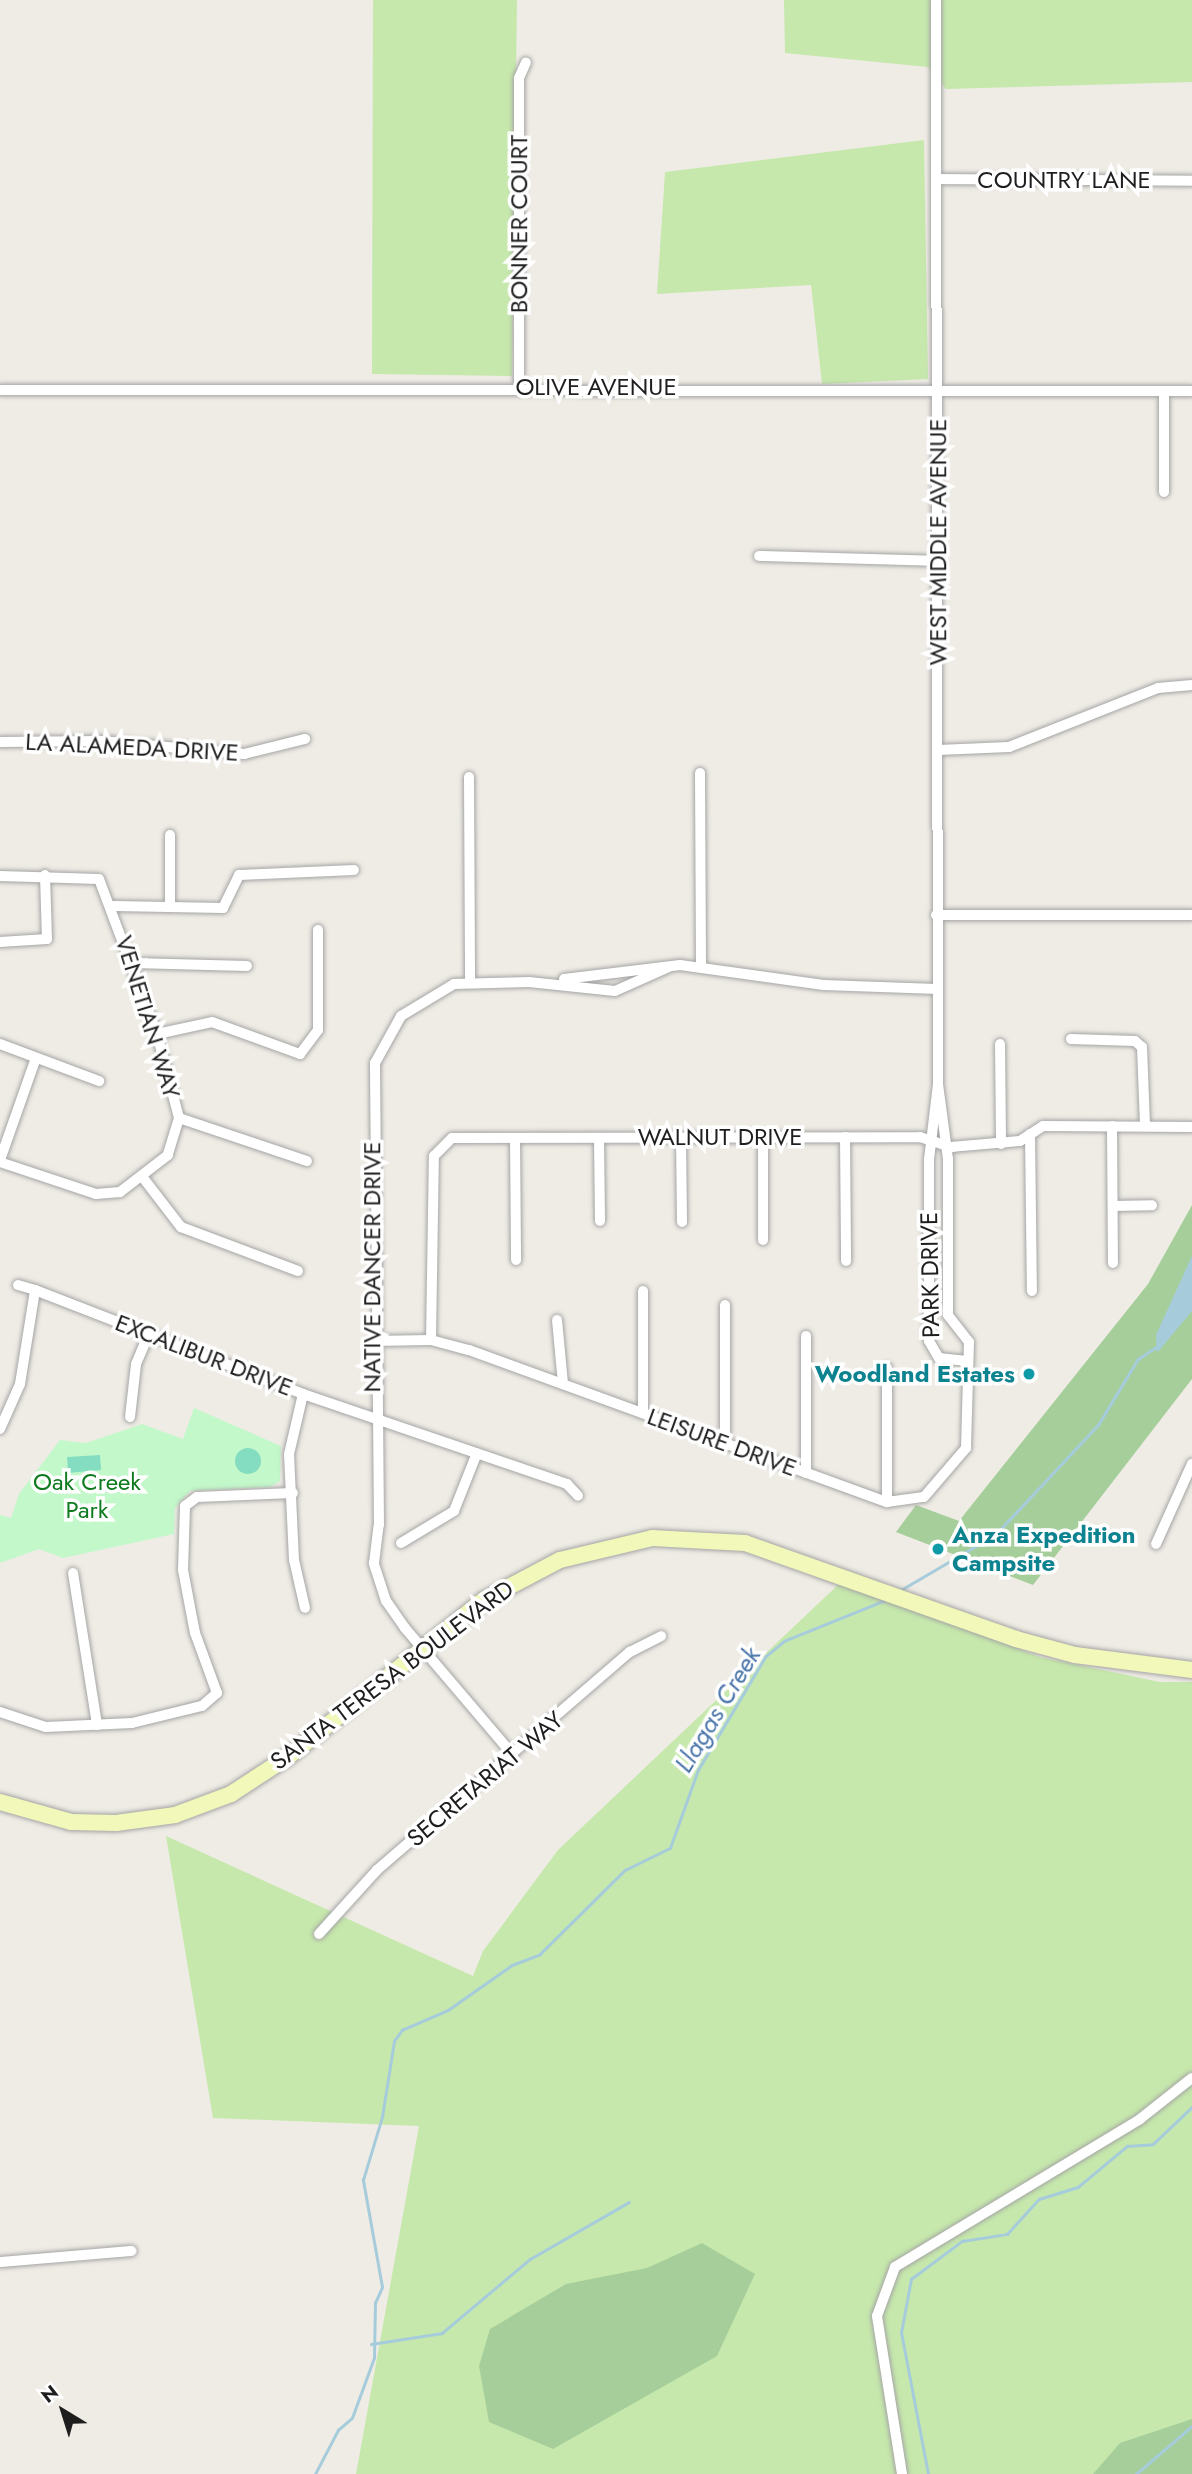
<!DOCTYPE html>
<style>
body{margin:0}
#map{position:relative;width:1192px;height:2474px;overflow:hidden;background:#efece5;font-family:Jost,sans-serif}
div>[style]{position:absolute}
.grass>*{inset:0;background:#c6e8ac}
.forest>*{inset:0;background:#a6ce9a}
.park>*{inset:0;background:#c3f8ca}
.pitch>*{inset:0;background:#84ddc0}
.round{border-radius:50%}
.water>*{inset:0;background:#a6ccdc}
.stream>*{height:2.5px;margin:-1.25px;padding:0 1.25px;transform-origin:1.25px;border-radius:1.25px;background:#a6ccdc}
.roads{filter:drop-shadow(0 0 2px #a5a5a5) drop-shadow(0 0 2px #a5a5a5)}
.street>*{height:10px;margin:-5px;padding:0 5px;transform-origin:5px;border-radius:5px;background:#fff}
.secondary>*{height:16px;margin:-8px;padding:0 8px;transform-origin:8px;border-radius:8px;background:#f1f8ba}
.dots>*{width:19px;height:19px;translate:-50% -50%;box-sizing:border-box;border:4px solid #fff;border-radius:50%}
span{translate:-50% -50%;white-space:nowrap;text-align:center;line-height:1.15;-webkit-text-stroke:7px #fff;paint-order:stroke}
.street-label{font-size:24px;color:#1e1e1e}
.culture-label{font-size:24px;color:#0d838f;font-weight:700}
.right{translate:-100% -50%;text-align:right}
.left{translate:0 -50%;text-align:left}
.park-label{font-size:24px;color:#0e7b1e}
.water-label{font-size:26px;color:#4d77ac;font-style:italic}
.north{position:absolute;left:28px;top:2376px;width:70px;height:70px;-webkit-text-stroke:5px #fff;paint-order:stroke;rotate:322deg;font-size:19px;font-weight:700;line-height:28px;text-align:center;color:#1e1e1e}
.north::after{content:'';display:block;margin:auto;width:24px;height:32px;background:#1e1e1e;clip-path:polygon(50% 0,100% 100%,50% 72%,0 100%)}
</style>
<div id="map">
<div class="grass">
<div style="clip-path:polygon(373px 0,517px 0,512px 376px,372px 374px)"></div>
<div style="clip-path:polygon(784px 0,1192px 0,1192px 82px,946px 89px,928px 67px,785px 53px)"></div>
<div style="clip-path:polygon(924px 140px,928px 379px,822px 384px,811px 285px,657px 294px,665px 172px)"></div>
<div style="clip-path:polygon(840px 1583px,1040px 1657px,1160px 1682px,1192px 1682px,1192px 2474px,356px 2474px,419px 2126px,213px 2118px,166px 1836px,473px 1976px,483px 1951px,558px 1850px)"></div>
</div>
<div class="forest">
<div style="clip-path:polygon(1192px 1205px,1192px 1379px,1033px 1585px,896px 1532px,916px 1505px,959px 1521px,1148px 1284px)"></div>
<div style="clip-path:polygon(702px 2243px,755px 2274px,717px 2356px,553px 2449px,489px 2422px,479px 2366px,490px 2329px,566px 2284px,647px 2268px)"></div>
<div style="clip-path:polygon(1192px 2419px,1192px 2474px,1093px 2474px,1120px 2443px)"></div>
</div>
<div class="park">
<div style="clip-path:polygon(194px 1408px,281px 1446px,280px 1481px,270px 1487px,190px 1491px,175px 1508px,174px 1534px,63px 1558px,39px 1549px,0 1563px,0 1515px,11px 1518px,19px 1494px,60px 1440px,86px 1443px,142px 1424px,183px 1439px)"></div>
</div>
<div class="pitch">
<div class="round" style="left:235px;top:1448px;width:26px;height:26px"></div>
<div style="clip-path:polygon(100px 1455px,101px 1470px,68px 1473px,67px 1457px)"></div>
</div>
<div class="water">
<div style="clip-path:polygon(1192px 1256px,1192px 1311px,1157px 1353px,1156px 1335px)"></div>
</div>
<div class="stream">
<div style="left:899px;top:1591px;width:111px;rotate:-30.3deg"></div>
<div style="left:995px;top:1535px;width:151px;rotate:-46.9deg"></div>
<div style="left:1098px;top:1425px;width:77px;rotate:-58.8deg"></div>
<div style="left:1138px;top:1359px;width:25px;rotate:-34deg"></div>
<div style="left:371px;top:2344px;width:72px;rotate:-8.8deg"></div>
<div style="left:442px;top:2333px;width:115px;rotate:-40.1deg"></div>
<div style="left:530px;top:2259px;width:114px;rotate:-29.9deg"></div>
<div style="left:315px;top:2474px;width:50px;rotate:-62.4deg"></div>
<div style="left:338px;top:2430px;width:18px;rotate:-41deg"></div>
<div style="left:352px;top:2418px;width:64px;rotate:-69.9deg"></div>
<div style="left:374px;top:2358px;width:55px;rotate:-89deg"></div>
<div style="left:375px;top:2303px;width:17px;rotate:-66deg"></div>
<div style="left:382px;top:2287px;width:109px;rotate:-100.1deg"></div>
<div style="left:363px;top:2180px;width:66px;rotate:-73.2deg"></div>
<div style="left:382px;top:2117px;width:77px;rotate:-81deg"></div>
<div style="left:394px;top:2041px;width:14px;rotate:-54deg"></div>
<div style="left:402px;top:2030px;width:50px;rotate:-23.5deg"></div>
<div style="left:448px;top:2010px;width:78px;rotate:-35.1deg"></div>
<div style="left:512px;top:1965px;width:30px;rotate:-21deg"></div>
<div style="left:540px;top:1954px;width:120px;rotate:-44.7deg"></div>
<div style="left:625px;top:1870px;width:50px;rotate:-26.1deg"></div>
<div style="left:670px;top:1848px;width:83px;rotate:-70.3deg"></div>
<div style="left:698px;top:1770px;width:131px;rotate:-59.3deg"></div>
<div style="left:765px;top:1657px;width:25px;rotate:-40deg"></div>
<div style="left:784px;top:1641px;width:112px;rotate:-22deg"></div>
<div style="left:928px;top:2474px;width:144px;rotate:-100.8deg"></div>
<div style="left:901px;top:2333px;width:55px;rotate:-79.5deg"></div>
<div style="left:911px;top:2279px;width:64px;rotate:-36.7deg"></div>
<div style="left:962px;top:2241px;width:46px;rotate:-8.8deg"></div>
<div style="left:1007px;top:2234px;width:47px;rotate:-47.6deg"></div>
<div style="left:1039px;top:2199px;width:41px;rotate:-17.1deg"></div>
<div style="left:1078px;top:2187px;width:64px;rotate:-39.9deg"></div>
<div style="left:1127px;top:2146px;width:26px;rotate:-4deg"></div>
<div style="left:1153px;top:2144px;width:54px;rotate:-43.5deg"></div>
<div style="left:1136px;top:2474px;width:74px;rotate:-40.6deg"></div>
</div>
<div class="roads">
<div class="street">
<div style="left:936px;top:179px;width:256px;rotate:0.4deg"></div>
<div style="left:519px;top:387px;width:309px;rotate:-90deg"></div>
<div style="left:519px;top:78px;width:17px;rotate:-66deg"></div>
<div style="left:0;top:390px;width:1192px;rotate:0.05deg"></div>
<div style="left:1164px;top:393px;width:99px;rotate:90deg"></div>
<div style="left:759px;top:556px;width:178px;rotate:1.6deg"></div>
<div style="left:0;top:742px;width:101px;rotate:-0.6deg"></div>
<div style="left:101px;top:741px;width:144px;rotate:5.2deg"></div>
<div style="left:244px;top:754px;width:63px;rotate:-13.8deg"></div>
<div style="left:938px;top:750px;width:71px;rotate:-2.4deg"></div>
<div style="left:1009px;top:747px;width:160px;rotate:-21.6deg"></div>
<div style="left:1158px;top:688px;width:34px;rotate:-5deg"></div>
<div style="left:700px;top:773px;width:193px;rotate:89.7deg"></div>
<div style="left:469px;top:777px;width:203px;rotate:89.7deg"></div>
<div style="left:0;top:876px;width:99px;rotate:1.7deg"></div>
<div style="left:99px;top:879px;width:165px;rotate:69.5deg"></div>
<div style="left:157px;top:1034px;width:87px;rotate:75.3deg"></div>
<div style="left:179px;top:1118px;width:39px;rotate:107deg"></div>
<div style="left:168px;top:1155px;width:61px;rotate:142.4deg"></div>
<div style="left:120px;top:1192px;width:24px;rotate:175deg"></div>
<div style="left:96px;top:1194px;width:101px;rotate:-161.6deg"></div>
<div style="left:114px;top:906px;width:109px;rotate:1.1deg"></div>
<div style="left:223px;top:908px;width:37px;rotate:-64deg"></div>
<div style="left:239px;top:875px;width:115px;rotate:-2.5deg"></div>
<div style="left:170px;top:907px;width:72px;rotate:-90deg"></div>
<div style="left:936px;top:915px;width:256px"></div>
<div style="left:0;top:942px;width:47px;rotate:-3.7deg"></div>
<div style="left:47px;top:939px;width:64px;rotate:-91.8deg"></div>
<div style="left:133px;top:963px;width:114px;rotate:1.5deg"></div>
<div style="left:564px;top:979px;width:117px;rotate:-6.9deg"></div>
<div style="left:680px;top:965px;width:145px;rotate:7.9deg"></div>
<div style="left:824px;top:985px;width:113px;rotate:2deg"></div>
<div style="left:157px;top:1034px;width:56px;rotate:-12.3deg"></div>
<div style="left:212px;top:1022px;width:94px;rotate:20deg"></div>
<div style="left:300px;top:1054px;width:30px;rotate:-53deg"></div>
<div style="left:318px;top:1030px;width:100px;rotate:-90deg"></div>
<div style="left:1071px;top:1039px;width:64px;rotate:1.8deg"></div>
<div style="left:1135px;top:1041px;width:9px;rotate:41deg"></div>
<div style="left:1142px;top:1047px;width:79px;rotate:87.8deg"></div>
<div style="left:0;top:1044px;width:106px;rotate:20.5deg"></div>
<div style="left:1000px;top:1044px;width:100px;rotate:89.4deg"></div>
<div style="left:938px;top:1084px;width:76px;rotate:96.8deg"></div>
<div style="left:929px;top:1159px;width:182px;rotate:90deg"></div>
<div style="left:929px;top:1341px;width:20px;rotate:60deg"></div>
<div style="left:939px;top:1358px;width:28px;rotate:6deg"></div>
<div style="left:179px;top:1118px;width:135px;rotate:18.6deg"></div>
<div style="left:1112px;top:1126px;width:137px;rotate:89.6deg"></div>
<div style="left:1030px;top:1134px;width:157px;rotate:89.3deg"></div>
<div style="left:763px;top:1137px;width:103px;rotate:90deg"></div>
<div style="left:845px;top:1137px;width:124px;rotate:89.5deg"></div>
<div style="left:515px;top:1138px;width:122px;rotate:89.5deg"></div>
<div style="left:599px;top:1138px;width:83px;rotate:89.3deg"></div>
<div style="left:681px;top:1138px;width:84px;rotate:89.3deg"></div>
<div style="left:0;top:1160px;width:108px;rotate:-70.6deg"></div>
<div style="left:144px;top:1179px;width:61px;rotate:52.4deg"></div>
<div style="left:181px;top:1227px;width:125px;rotate:20.6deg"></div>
<div style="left:1113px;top:1206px;width:39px;rotate:-1deg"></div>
<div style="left:18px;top:1285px;width:18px;rotate:16deg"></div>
<div style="left:643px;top:1291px;width:122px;rotate:90deg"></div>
<div style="left:725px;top:1305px;width:138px;rotate:90deg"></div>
<div style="left:557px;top:1320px;width:64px;rotate:84.6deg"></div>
<div style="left:806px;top:1336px;width:137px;rotate:90deg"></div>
<div style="left:431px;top:1340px;width:184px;rotate:-89.1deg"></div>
<div style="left:434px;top:1156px;width:25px;rotate:-45deg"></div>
<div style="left:452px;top:1138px;width:468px;rotate:-0.1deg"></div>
<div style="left:920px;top:1137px;width:33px;rotate:18deg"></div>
<div style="left:951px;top:1147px;width:69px;rotate:-5deg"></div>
<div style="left:1020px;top:1141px;width:27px;rotate:-33deg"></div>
<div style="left:1043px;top:1126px;width:149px;rotate:0.4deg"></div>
<div style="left:373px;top:1341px;width:58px;rotate:-1deg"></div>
<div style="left:431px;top:1340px;width:39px;rotate:15deg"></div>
<div style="left:469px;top:1350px;width:445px;rotate:20deg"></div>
<div style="left:887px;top:1502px;width:37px;rotate:-8deg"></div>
<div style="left:924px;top:1497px;width:65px;rotate:-49.4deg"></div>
<div style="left:966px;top:1448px;width:106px;rotate:-88.4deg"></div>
<div style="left:969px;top:1342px;width:34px;rotate:-128deg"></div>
<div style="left:948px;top:1315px;width:156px;rotate:-90deg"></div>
<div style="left:948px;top:1159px;width:76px;rotate:-97.6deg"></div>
<div style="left:938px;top:1084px;width:1084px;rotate:-90.11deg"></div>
<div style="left:303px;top:1394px;width:62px;rotate:103.1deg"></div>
<div style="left:289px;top:1454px;width:106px;rotate:87.3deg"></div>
<div style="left:294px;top:1560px;width:49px;rotate:77.1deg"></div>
<div style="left:130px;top:1417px;width:53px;rotate:-83.5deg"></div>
<div style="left:136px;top:1364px;width:34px;rotate:-67deg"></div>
<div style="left:0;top:1429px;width:49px;rotate:-66deg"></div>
<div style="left:20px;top:1384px;width:95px;rotate:-80.9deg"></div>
<div style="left:35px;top:1290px;width:287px;rotate:21.2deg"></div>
<div style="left:303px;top:1394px;width:279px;rotate:18.8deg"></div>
<div style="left:567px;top:1484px;width:16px;rotate:47deg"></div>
<div style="left:887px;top:1502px;width:134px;rotate:-90deg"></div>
<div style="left:401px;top:1543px;width:62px;rotate:-31.1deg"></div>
<div style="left:454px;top:1511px;width:62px;rotate:-68.4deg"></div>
<div style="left:1156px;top:1544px;width:88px;rotate:-65.8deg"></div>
<div style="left:73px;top:1573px;width:154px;rotate:81deg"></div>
<div style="left:0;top:1712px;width:48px;rotate:18.1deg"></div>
<div style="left:46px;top:1727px;width:86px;rotate:-2.7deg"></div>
<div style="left:132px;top:1723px;width:72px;rotate:-13.7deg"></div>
<div style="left:202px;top:1706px;width:20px;rotate:-41deg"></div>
<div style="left:217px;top:1693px;width:64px;rotate:-110.1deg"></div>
<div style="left:195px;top:1633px;width:64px;rotate:-100.8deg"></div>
<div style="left:183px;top:1570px;width:64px;rotate:-88.2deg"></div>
<div style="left:185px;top:1506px;width:15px;rotate:-37deg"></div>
<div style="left:197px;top:1497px;width:96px;rotate:-2.4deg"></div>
<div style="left:513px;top:1755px;width:167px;rotate:-130.4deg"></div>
<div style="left:405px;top:1628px;width:33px;rotate:-125deg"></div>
<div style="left:386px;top:1601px;width:40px;rotate:-108deg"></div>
<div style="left:374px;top:1563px;width:38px;rotate:-83deg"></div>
<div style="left:379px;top:1525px;width:462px;rotate:-90.5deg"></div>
<div style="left:375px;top:1063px;width:54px;rotate:-61deg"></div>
<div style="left:401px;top:1016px;width:62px;rotate:-31.1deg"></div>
<div style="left:454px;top:984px;width:75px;rotate:-1.5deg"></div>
<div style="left:529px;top:982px;width:86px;rotate:6deg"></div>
<div style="left:615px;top:991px;width:59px;rotate:-24deg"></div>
<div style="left:319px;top:1934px;width:86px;rotate:-47.8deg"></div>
<div style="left:377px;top:1870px;width:334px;rotate:-40.8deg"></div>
<div style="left:630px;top:1652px;width:35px;rotate:-27deg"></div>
<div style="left:0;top:2262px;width:132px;rotate:-4.8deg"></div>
<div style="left:902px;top:2474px;width:160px;rotate:-99deg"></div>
<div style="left:877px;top:2316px;width:52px;rotate:-69.8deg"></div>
<div style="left:895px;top:2267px;width:286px;rotate:-31.1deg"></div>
<div style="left:1140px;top:2119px;width:66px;rotate:-38.3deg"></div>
</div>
<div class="secondary">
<div style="left:0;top:1802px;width:74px;rotate:15.7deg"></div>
<div style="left:71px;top:1822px;width:45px;rotate:1.3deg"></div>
<div style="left:116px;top:1823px;width:60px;rotate:-7.7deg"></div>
<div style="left:175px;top:1815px;width:60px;rotate:-20.6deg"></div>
<div style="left:231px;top:1794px;width:69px;rotate:-33.2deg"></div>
<div style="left:289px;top:1756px;width:250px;rotate:-38.7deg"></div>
<div style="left:484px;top:1600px;width:86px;rotate:-27.8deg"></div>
<div style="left:560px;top:1560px;width:95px;rotate:-13.4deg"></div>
<div style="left:652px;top:1538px;width:93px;rotate:3.1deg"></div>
<div style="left:745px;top:1543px;width:288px;rotate:19.5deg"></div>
<div style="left:1016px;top:1639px;width:61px;rotate:15.2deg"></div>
<div style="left:1075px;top:1655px;width:118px;rotate:7.3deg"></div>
</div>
</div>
<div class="dots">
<div style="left:1029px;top:1374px;background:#0f9aa8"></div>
<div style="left:938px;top:1549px;background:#0f9aa8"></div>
</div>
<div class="street-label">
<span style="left:1064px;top:180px">COUNTRY LANE</span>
<span style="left:519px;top:224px;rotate:-90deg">BONNER COURT</span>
<span style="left:596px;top:387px">OLIVE AVENUE</span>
<span style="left:938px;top:542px;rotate:-90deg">WEST MIDDLE AVENUE</span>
<span style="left:132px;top:747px;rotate:3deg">LA ALAMEDA DRIVE</span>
<span style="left:148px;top:1017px;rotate:73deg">VENETIAN WAY</span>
<span style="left:720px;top:1137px">WALNUT DRIVE</span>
<span style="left:372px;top:1267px;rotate:-90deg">NATIVE DANCER DRIVE</span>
<span style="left:930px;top:1275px;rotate:-91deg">PARK DRIVE</span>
<span style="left:204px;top:1355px;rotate:21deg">EXCALIBUR DRIVE</span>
<span style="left:722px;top:1442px;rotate:20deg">LEISURE DRIVE</span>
<span style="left:392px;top:1675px;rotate:-37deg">SANTA TERESA BOULEVARD</span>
<span style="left:485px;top:1779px;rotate:-40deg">SECRETARIAT WAY</span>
</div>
<div class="culture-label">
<span class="right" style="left:1015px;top:1374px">Woodland Estates</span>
<span class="left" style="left:952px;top:1549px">Anza Expedition<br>Campsite</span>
</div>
<div class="park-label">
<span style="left:87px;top:1496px">Oak Creek<br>Park</span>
</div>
<div class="water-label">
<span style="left:718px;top:1710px;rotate:-59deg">Llagas Creek</span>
</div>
<div class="north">N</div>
</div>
